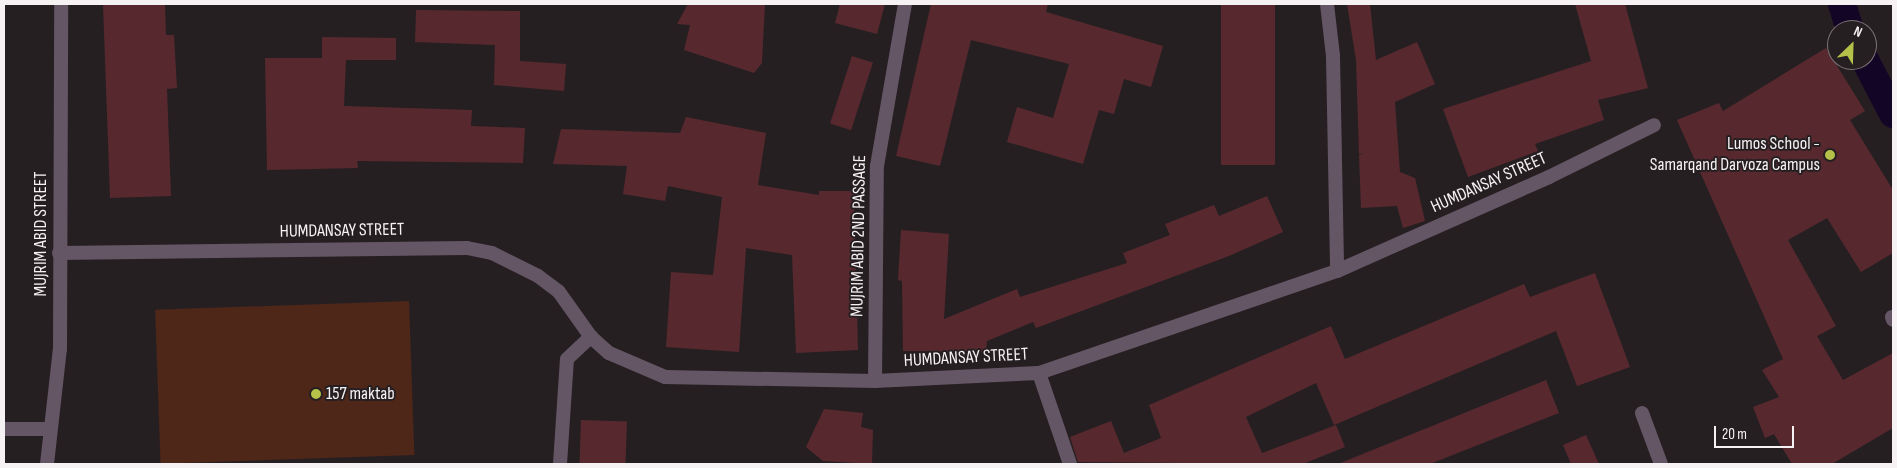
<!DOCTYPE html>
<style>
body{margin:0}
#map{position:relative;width:1897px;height:468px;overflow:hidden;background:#261f22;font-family:"Sofia Sans Condensed",sans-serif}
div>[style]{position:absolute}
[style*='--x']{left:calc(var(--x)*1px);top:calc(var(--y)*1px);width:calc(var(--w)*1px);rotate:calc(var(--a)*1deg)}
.green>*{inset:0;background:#4e2719;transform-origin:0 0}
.canal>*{height:28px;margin:-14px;padding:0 14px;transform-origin:14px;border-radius:14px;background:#130526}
.building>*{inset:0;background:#57292e;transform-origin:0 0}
.minor>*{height:14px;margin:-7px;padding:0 7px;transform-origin:7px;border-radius:7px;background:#655665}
.dots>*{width:14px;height:14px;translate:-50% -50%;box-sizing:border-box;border:2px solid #261f22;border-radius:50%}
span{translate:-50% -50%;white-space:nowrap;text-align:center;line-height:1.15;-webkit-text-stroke:4px #261f22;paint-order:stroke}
.poi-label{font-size:18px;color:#f6f1f3}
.right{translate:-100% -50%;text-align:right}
.left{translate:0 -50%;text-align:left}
.street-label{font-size:18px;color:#f6f1f3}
.frame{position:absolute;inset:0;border:5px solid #f6f1f3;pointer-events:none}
.north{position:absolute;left:1827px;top:20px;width:50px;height:50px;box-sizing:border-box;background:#261f22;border:1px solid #797376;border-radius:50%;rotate:24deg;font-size:14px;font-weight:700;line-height:20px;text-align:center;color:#f6f1f3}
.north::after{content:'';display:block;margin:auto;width:18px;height:22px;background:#b5c249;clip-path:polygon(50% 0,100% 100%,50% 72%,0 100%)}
.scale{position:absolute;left:1714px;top:426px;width:80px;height:22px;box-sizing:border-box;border:2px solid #f6f1f3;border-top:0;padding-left:6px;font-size:15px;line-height:18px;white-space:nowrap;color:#f6f1f3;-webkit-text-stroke:4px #261f22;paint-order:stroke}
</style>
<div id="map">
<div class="green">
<i style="left:409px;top:301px;width:154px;height:254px;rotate:88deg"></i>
</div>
<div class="canal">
<i style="--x:1842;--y:4;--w:27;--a:73"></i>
<i style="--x:1865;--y:60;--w:61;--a:62.6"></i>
</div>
<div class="building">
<i style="clip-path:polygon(103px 4px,165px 4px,166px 35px,174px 35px,177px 88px,167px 89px,171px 196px,110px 198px)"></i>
<i style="clip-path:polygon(688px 4px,765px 4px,762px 63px,754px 73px,684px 50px,690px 25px,677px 24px)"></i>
<i style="clip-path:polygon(840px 4px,885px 4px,877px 34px,835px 23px)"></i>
<i style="clip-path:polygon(931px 4px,1048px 4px,1046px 12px,1163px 46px,1151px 87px,1124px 79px,1114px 114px,1099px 110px,1083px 164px,1007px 142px,1017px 107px,1053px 118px,1069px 64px,971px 40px,940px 166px,896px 156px)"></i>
<i style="left:1221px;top:4px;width:54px;height:161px"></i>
<i style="clip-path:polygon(1347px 4px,1370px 4px,1376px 60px,1417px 42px,1435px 84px,1395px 102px,1400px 172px,1415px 178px,1425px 221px,1403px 228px,1397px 206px,1361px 208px,1359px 155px,1364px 153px,1359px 154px,1356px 60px)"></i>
<i style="clip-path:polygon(1575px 4px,1625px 4px,1648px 88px,1598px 100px,1604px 120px,1535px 144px,1538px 151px,1468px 177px,1443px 109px,1591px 61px)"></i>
<i style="clip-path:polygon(416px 10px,520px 11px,520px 61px,566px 64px,564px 91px,494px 85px,495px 45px,415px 42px)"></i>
<i style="clip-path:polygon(322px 37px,396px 38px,396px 60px,346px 60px,344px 106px,472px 110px,471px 126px,525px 128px,523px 163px,357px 161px,358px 168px,267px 170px,265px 58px,322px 58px)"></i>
<i style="clip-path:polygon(1826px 48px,1865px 111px,1850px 120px,1893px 190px,1893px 253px,1861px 272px,1827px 218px,1788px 240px,1836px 326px,1817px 336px,1843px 380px,1893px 353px,1893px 428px,1832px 464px,1792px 464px,1774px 434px,1765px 438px,1753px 407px,1779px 397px,1762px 370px,1783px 359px,1677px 120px,1719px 103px,1723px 111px)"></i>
<i style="left:852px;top:56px;width:22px;height:71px;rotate:18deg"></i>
<i style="clip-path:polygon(686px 117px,766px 133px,758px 185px,819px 195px,819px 191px,854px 191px,858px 350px,796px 353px,792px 255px,746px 248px,739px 352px,666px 347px,671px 272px,713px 275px,722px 197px,668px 186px,665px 201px,623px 194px,627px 166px,553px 164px,561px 129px,680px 133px)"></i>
<i style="clip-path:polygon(1267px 196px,1283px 232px,1229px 256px,1036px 328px,1033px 322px,987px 341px,986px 352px,903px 351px,902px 281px,898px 280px,901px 230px,949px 234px,944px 319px,1017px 289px,1020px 297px,1127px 263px,1123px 253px,1170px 235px,1165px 224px,1214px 205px,1219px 216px)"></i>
<i style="clip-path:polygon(1595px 273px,1630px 367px,1577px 386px,1556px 331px,1334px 425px,1316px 383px,1246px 417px,1262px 453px,1336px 425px,1345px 447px,1303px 464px,1078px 462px,1070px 437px,1111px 421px,1124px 453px,1161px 438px,1149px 405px,1331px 326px,1345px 359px,1524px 284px,1530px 297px)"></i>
<i style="clip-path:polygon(1546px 380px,1559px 413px,1430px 464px,1338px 464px)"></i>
<i style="clip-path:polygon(824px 409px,863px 413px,861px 427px,873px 430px,872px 464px,823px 461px,806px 447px)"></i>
<i style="left:581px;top:420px;width:46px;height:44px;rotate:2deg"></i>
<i style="clip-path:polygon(1586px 435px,1599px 464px,1571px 464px,1563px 445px)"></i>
</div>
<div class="minor">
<i style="--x:1327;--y:4;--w:52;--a:83.4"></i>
<i style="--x:1333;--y:56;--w:215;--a:88.9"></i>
<i style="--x:59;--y:253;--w:408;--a:-0.7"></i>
<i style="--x:467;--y:248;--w:25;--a:11"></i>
<i style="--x:492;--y:253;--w:51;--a:26.6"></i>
<i style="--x:538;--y:276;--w:26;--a:37"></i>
<i style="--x:559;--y:292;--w:55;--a:54.6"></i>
<i style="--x:591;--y:337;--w:24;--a:42"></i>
<i style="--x:609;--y:353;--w:61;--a:23.2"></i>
<i style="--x:665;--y:377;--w:210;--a:1.1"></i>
<i style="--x:875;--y:381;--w:164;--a:-2.8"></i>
<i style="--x:1039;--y:373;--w:315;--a:-18.9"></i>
<i style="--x:1337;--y:271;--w:232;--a:-23.9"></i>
<i style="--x:1549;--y:177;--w:117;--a:-26.3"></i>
<i style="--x:1892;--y:317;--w:3;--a:72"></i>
<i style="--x:1039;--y:373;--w:96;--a:71.2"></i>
<i style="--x:875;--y:381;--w:215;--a:-89.5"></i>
<i style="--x:877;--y:166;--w:164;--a:-80.2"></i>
<i style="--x:1642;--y:413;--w:54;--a:69.6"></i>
<i style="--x:4;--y:429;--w:46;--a:0"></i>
<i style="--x:47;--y:464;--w:116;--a:-83.6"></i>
<i style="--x:60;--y:349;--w:345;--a:-89.8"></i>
<i style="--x:560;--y:464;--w:105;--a:-86.2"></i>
<i style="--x:567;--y:359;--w:33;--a:-43"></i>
</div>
<div class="dots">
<i style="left:1830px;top:155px;background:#b5c249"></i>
<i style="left:316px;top:394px;background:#b5c249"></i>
</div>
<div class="poi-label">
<span class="right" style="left:1820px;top:155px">Lumos School -<br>Samarqand Darvoza Campus</span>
<span class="left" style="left:326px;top:394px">157 maktab</span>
</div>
<div class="street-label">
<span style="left:1489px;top:183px;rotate:-24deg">HUMDANSAY STREET</span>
<span style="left:342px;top:231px;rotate:-1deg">HUMDANSAY STREET</span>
<span style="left:41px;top:234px;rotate:-90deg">MUJRIM ABID STREET</span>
<span style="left:859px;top:236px;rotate:-89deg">MUJRIM ABID 2ND PASSAGE</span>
<span style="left:966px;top:358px;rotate:-3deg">HUMDANSAY STREET</span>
</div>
<div class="frame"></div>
<div class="north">N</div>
<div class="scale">20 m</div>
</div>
